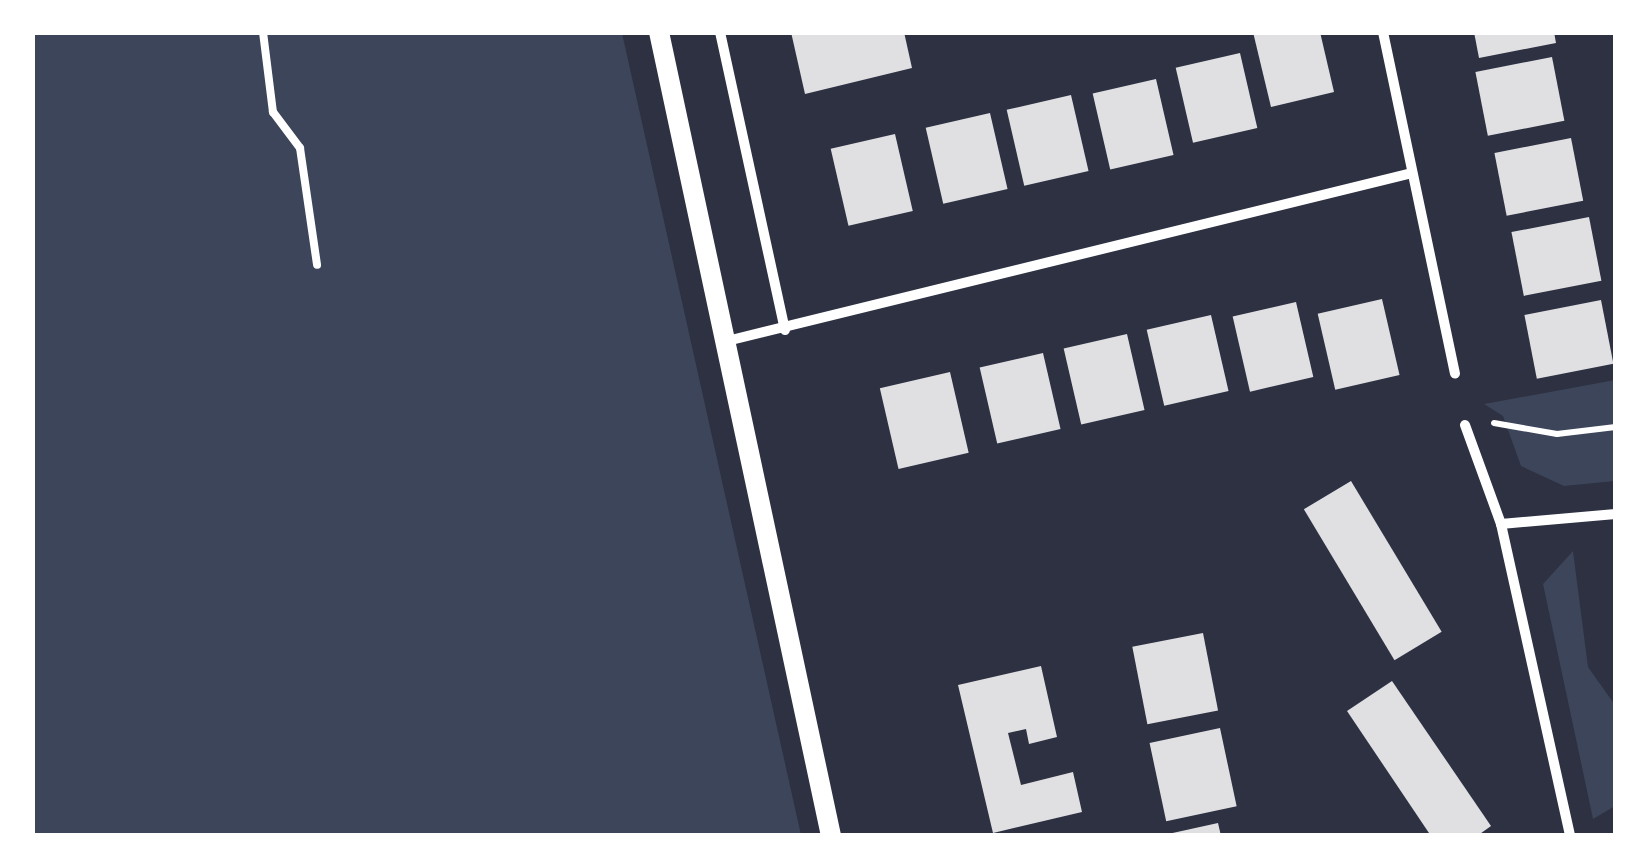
<!DOCTYPE html>
<style>
body{margin:0}
#map{position:relative;width:1648px;height:868px;overflow:hidden;background:#2d3142;font-family:Lato,sans-serif}
div>[style]{position:absolute}
[style*='--x']{left:calc(var(--x)*1px);top:calc(var(--y)*1px);width:calc(var(--w)*1px);rotate:calc(var(--a)*1deg)}
.green>*{inset:0;background:#3c4559}
.building>*{inset:0;background:#e0e0e3;transform-origin:0 0}
.path>*{height:6px;margin:-3px;padding:0 3px;transform-origin:3px;border-radius:3px;background:#fff}
.service>*{height:8px;margin:-4px;padding:0 4px;transform-origin:4px;border-radius:4px;background:#fff}
.minor>*{height:10px;margin:-5px;padding:0 5px;transform-origin:5px;border-radius:5px;background:#fff}
.secondary>*{height:20px;margin:-10px;padding:0 10px;transform-origin:10px;border-radius:10px;background:#fff}
span{translate:-50% -50%;white-space:nowrap;text-align:center;line-height:1.15;-webkit-text-stroke:10px #fff;paint-order:stroke}
.frame{position:absolute;inset:0;border:35px solid #fff;pointer-events:none}
</style>
<div id="map">
<div class="green">
<i style="clip-path:polygon(32px 33px,622px 33px,801px 835px,33px 835px)"></i>
<i style="clip-path:polygon(1615px 380px,1615px 481px,1564px 486px,1521px 466px,1503px 416px,1484px 404px)"></i>
<i style="clip-path:polygon(1573px 551px,1588px 667px,1615px 705px,1615px 806px,1593px 819px,1543px 584px)"></i>
</div>
<div class="building">
<i style="clip-path:polygon(791px 32px,904px 32px,912px 68px,805px 94px)"></i>
<i style="clip-path:polygon(1253px 32px,1320px 32px,1334px 92px,1271px 107px)"></i>
<i style="clip-path:polygon(1474px 32px,1554px 32px,1556px 43px,1479px 58px)"></i>
<i style="left:1240px;top:53px;width:77px;height:66px;rotate:77deg"></i>
<i style="left:1552px;top:57px;width:65px;height:78px;rotate:79deg"></i>
<i style="left:1156px;top:79px;width:78px;height:65px;rotate:77deg"></i>
<i style="left:1071px;top:95px;width:78px;height:66px;rotate:77deg"></i>
<i style="left:990px;top:113px;width:78px;height:66px;rotate:77deg"></i>
<i style="left:895px;top:134px;width:79px;height:66px;rotate:77deg"></i>
<i style="left:1571px;top:138px;width:64px;height:78px;rotate:79deg"></i>
<i style="left:1589px;top:217px;width:65px;height:79px;rotate:79deg"></i>
<i style="left:1382px;top:299px;width:78px;height:66px;rotate:77deg"></i>
<i style="left:1601px;top:300px;width:65px;height:78px;rotate:79deg"></i>
<i style="left:1296px;top:302px;width:77px;height:65px;rotate:77deg"></i>
<i style="left:1211px;top:315px;width:78px;height:66px;rotate:77deg"></i>
<i style="left:1127px;top:334px;width:78px;height:65px;rotate:77deg"></i>
<i style="left:1043px;top:353px;width:78px;height:65px;rotate:77deg"></i>
<i style="left:950px;top:372px;width:83px;height:72px;rotate:77deg"></i>
<i style="left:1351px;top:481px;width:176px;height:55px;rotate:59deg"></i>
<i style="left:1203px;top:633px;width:79px;height:72px;rotate:79deg"></i>
<i style="clip-path:polygon(1041px 666px,1057px 737px,1029px 744px,1026px 729px,1008px 733px,1021px 785px,1073px 772px,1082px 812px,993px 833px,958px 685px)"></i>
<i style="clip-path:polygon(1392px 681px,1491px 826px,1477px 836px,1431px 836px,1347px 711px)"></i>
<i style="left:1220px;top:728px;width:80px;height:72px;rotate:78deg"></i>
<i style="clip-path:polygon(1218px 823px,1221px 836px,1168px 836px,1168px 834px)"></i>
</div>
<div class="path">
<i style="--x:1494;--y:423;--w:64;--a:9.9"></i>
<i style="--x:1557;--y:434;--w:59;--a:-6.8"></i>
</div>
<div class="service">
<i style="--x:263;--y:32;--w:81;--a:82.9"></i>
<i style="--x:273;--y:112;--w:45;--a:53.1"></i>
<i style="--x:300;--y:148;--w:118;--a:81.7"></i>
</div>
<div class="minor">
<i style="--x:720;--y:32;--w:305;--a:77.7"></i>
<i style="--x:1383;--y:32;--w:349;--a:78.1"></i>
<i style="--x:723;--y:342;--w:709;--a:-13.78"></i>
<i style="--x:1465;--y:425;--w:105;--a:70"></i>
<i style="--x:1501;--y:524;--w:320;--a:77.5"></i>
<i style="--x:1501;--y:524;--w:115;--a:-5"></i>
</div>
<div class="secondary">
<i style="--x:659;--y:32;--w:822;--a:77.92"></i>
</div>
<div class="frame"></div>
</div>
